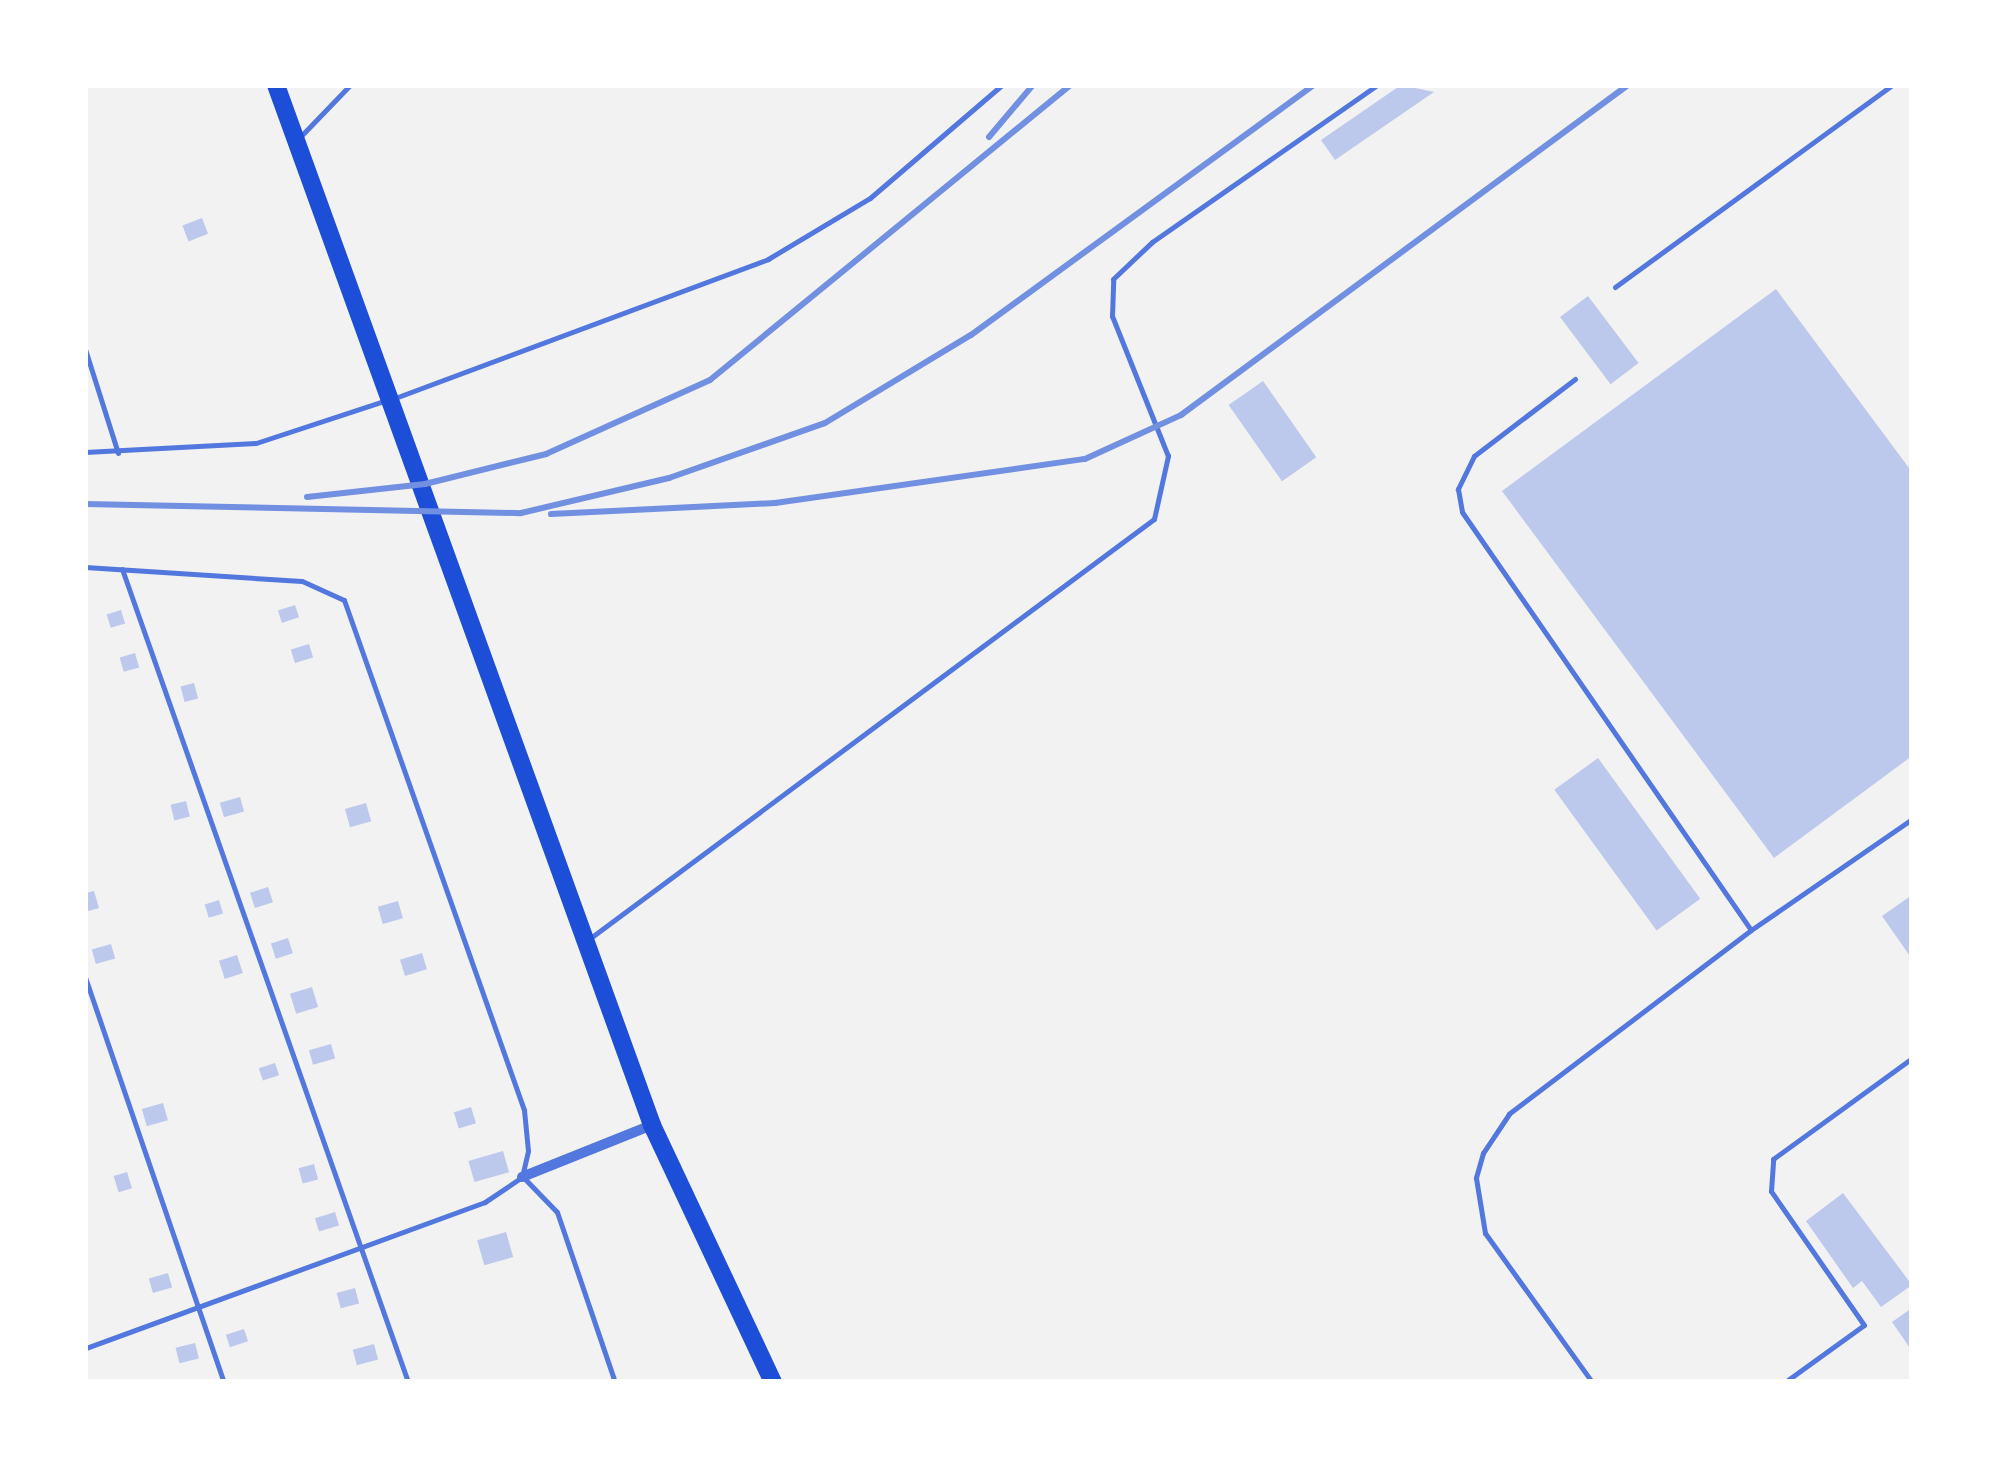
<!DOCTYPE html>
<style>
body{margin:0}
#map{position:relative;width:1997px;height:1467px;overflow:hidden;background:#f2f2f2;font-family:"Work Sans",sans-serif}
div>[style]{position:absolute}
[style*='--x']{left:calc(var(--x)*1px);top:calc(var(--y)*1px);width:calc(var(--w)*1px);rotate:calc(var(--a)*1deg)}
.building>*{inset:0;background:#bdc9ec;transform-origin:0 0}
.service>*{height:5px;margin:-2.5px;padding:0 2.5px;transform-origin:2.5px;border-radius:2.5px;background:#5277de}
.minor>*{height:10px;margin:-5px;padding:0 5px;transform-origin:5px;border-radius:5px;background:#5277de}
.primary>*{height:18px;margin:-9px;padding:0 9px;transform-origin:9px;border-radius:9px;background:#1d4ed8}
.rail>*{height:6px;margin:-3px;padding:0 3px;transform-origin:3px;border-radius:3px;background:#7290e2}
span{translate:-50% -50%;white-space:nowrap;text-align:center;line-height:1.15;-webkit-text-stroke:10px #fff;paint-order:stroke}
.frame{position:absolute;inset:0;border:88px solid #fff;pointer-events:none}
</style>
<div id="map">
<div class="building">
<i style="clip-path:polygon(1401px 85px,1434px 92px,1335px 160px,1321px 140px)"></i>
<i style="left:202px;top:218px;width:17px;height:21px;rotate:69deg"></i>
<i style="clip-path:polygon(1776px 289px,1912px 472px,1912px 756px,1774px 858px,1502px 491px)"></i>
<i style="left:1588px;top:296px;width:84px;height:35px;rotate:53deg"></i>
<i style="left:1263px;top:381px;width:93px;height:42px;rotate:55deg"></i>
<i style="left:295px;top:605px;width:13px;height:18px;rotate:72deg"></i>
<i style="left:121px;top:610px;width:14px;height:15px;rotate:73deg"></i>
<i style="left:309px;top:644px;width:14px;height:19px;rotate:73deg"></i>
<i style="left:135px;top:653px;width:15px;height:16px;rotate:74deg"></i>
<i style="left:194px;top:683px;width:16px;height:14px;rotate:75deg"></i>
<i style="left:1598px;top:758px;width:174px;height:54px;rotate:54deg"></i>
<i style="left:240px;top:797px;width:15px;height:21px;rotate:74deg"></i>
<i style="left:186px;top:801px;width:16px;height:16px;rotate:76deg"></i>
<i style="left:366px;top:803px;width:19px;height:22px;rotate:74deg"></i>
<i style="left:268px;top:887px;width:16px;height:19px;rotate:72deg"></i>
<i style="clip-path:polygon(94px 891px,99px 908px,85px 912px,85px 893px)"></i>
<i style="clip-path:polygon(1912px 895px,1912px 959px,1882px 916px)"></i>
<i style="left:219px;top:900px;width:14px;height:15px;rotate:73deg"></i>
<i style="left:398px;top:901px;width:18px;height:21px;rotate:74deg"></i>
<i style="left:288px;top:938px;width:16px;height:18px;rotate:72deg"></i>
<i style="left:111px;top:944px;width:15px;height:20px;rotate:74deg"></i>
<i style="left:422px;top:953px;width:17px;height:23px;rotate:73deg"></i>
<i style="left:237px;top:955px;width:19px;height:19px;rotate:72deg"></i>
<i style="left:312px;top:987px;width:21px;height:23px;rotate:73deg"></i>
<i style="left:331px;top:1044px;width:15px;height:23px;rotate:74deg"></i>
<i style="left:275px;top:1063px;width:13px;height:17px;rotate:72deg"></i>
<i style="left:163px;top:1103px;width:18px;height:22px;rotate:74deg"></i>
<i style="left:471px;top:1107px;width:17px;height:18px;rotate:73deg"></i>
<i style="left:503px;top:1151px;width:22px;height:36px;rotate:74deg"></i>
<i style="left:314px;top:1164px;width:16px;height:16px;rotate:75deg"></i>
<i style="left:127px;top:1172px;width:17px;height:14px;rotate:73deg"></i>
<i style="clip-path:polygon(1843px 1193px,1912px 1285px,1881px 1307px,1862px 1281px,1853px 1288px,1806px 1221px)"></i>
<i style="left:335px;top:1212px;width:14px;height:21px;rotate:73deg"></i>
<i style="left:506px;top:1232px;width:26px;height:30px;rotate:74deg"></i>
<i style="left:168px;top:1273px;width:15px;height:20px;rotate:74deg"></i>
<i style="left:355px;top:1288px;width:16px;height:19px;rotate:75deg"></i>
<i style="clip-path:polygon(1912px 1308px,1912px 1351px,1892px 1322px)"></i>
<i style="left:244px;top:1329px;width:13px;height:19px;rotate:72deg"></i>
<i style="left:195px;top:1343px;width:16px;height:20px;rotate:76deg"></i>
<i style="left:374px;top:1344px;width:16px;height:22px;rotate:75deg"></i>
</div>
<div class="service">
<i style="--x:299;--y:138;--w:74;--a:-46.1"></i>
<i style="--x:1615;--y:287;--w:343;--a:-36.1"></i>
<i style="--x:85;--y:349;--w:109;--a:72.4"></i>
<i style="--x:1575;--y:379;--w:127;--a:142.7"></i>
<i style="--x:1474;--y:456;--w:37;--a:116"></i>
<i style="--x:1458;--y:489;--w:23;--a:80"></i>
<i style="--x:1462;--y:512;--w:508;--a:55.34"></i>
<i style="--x:1751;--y:930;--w:304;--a:142.8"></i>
<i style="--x:1509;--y:1114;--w:47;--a:123.7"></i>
<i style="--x:1483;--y:1153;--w:26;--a:106"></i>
<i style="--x:1476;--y:1178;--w:56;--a:80.7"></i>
<i style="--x:1485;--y:1233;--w:183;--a:54.3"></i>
<i style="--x:395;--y:398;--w:398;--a:-20.4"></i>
<i style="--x:768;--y:259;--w:119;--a:-30.9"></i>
<i style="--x:870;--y:198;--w:174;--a:-40.6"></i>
<i style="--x:85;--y:452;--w:171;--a:-3"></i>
<i style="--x:256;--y:443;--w:135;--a:-18.2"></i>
<i style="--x:85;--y:567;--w:217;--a:3.7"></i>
<i style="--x:302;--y:581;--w:46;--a:24.3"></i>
<i style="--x:344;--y:600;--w:541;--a:70.56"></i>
<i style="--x:524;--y:1110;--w:41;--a:84.4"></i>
<i style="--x:528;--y:1151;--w:27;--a:103"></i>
<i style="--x:522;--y:1177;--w:45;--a:146"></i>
<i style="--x:485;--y:1202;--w:426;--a:159.9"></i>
<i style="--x:122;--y:569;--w:862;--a:70.62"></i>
<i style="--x:1751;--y:930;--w:196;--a:-34.6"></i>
<i style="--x:589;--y:939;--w:704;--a:-36.63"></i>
<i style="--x:1154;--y:519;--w:65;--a:-77.5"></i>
<i style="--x:1168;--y:456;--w:151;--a:-111.8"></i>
<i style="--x:1112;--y:316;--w:37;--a:-88"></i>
<i style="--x:1113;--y:279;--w:54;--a:-43.5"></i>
<i style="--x:1152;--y:242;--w:274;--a:-34.9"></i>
<i style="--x:85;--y:977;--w:428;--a:71.1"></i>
<i style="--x:524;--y:1178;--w:47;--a:45.9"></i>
<i style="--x:557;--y:1212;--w:180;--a:71.2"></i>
<i style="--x:1785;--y:1382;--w:97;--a:-35.8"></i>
<i style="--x:1864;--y:1325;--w:163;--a:-124.8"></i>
<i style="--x:1771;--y:1191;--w:32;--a:-86"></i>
<i style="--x:1773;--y:1159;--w:172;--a:-36"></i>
<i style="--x:1793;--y:1382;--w:50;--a:0"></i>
</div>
<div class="minor">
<i style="--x:522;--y:1177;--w:140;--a:-21.8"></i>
</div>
<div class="primary">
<i style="--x:276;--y:85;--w:1106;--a:70.12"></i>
<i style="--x:652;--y:1125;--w:284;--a:64.8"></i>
</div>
<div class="rail">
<i style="--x:989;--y:137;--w:68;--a:-49.8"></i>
<i style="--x:307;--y:497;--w:119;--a:-6.3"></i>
<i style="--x:425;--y:484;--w:125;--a:-13.9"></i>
<i style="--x:546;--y:454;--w:180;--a:-24.3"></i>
<i style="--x:710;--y:380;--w:466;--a:-39.3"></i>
<i style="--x:85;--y:504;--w:436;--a:1.2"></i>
<i style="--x:521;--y:513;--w:152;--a:-13.3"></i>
<i style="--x:669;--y:478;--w:165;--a:-19.4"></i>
<i style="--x:825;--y:423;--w:170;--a:-31.1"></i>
<i style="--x:971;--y:335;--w:424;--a:-36.1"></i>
<i style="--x:551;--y:514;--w:224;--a:-2.8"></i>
<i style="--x:775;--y:503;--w:313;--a:-8.1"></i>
<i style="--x:1085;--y:459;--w:106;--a:-24.6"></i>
<i style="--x:1181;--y:415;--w:556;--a:-36.44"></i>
</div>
<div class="frame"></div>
</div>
